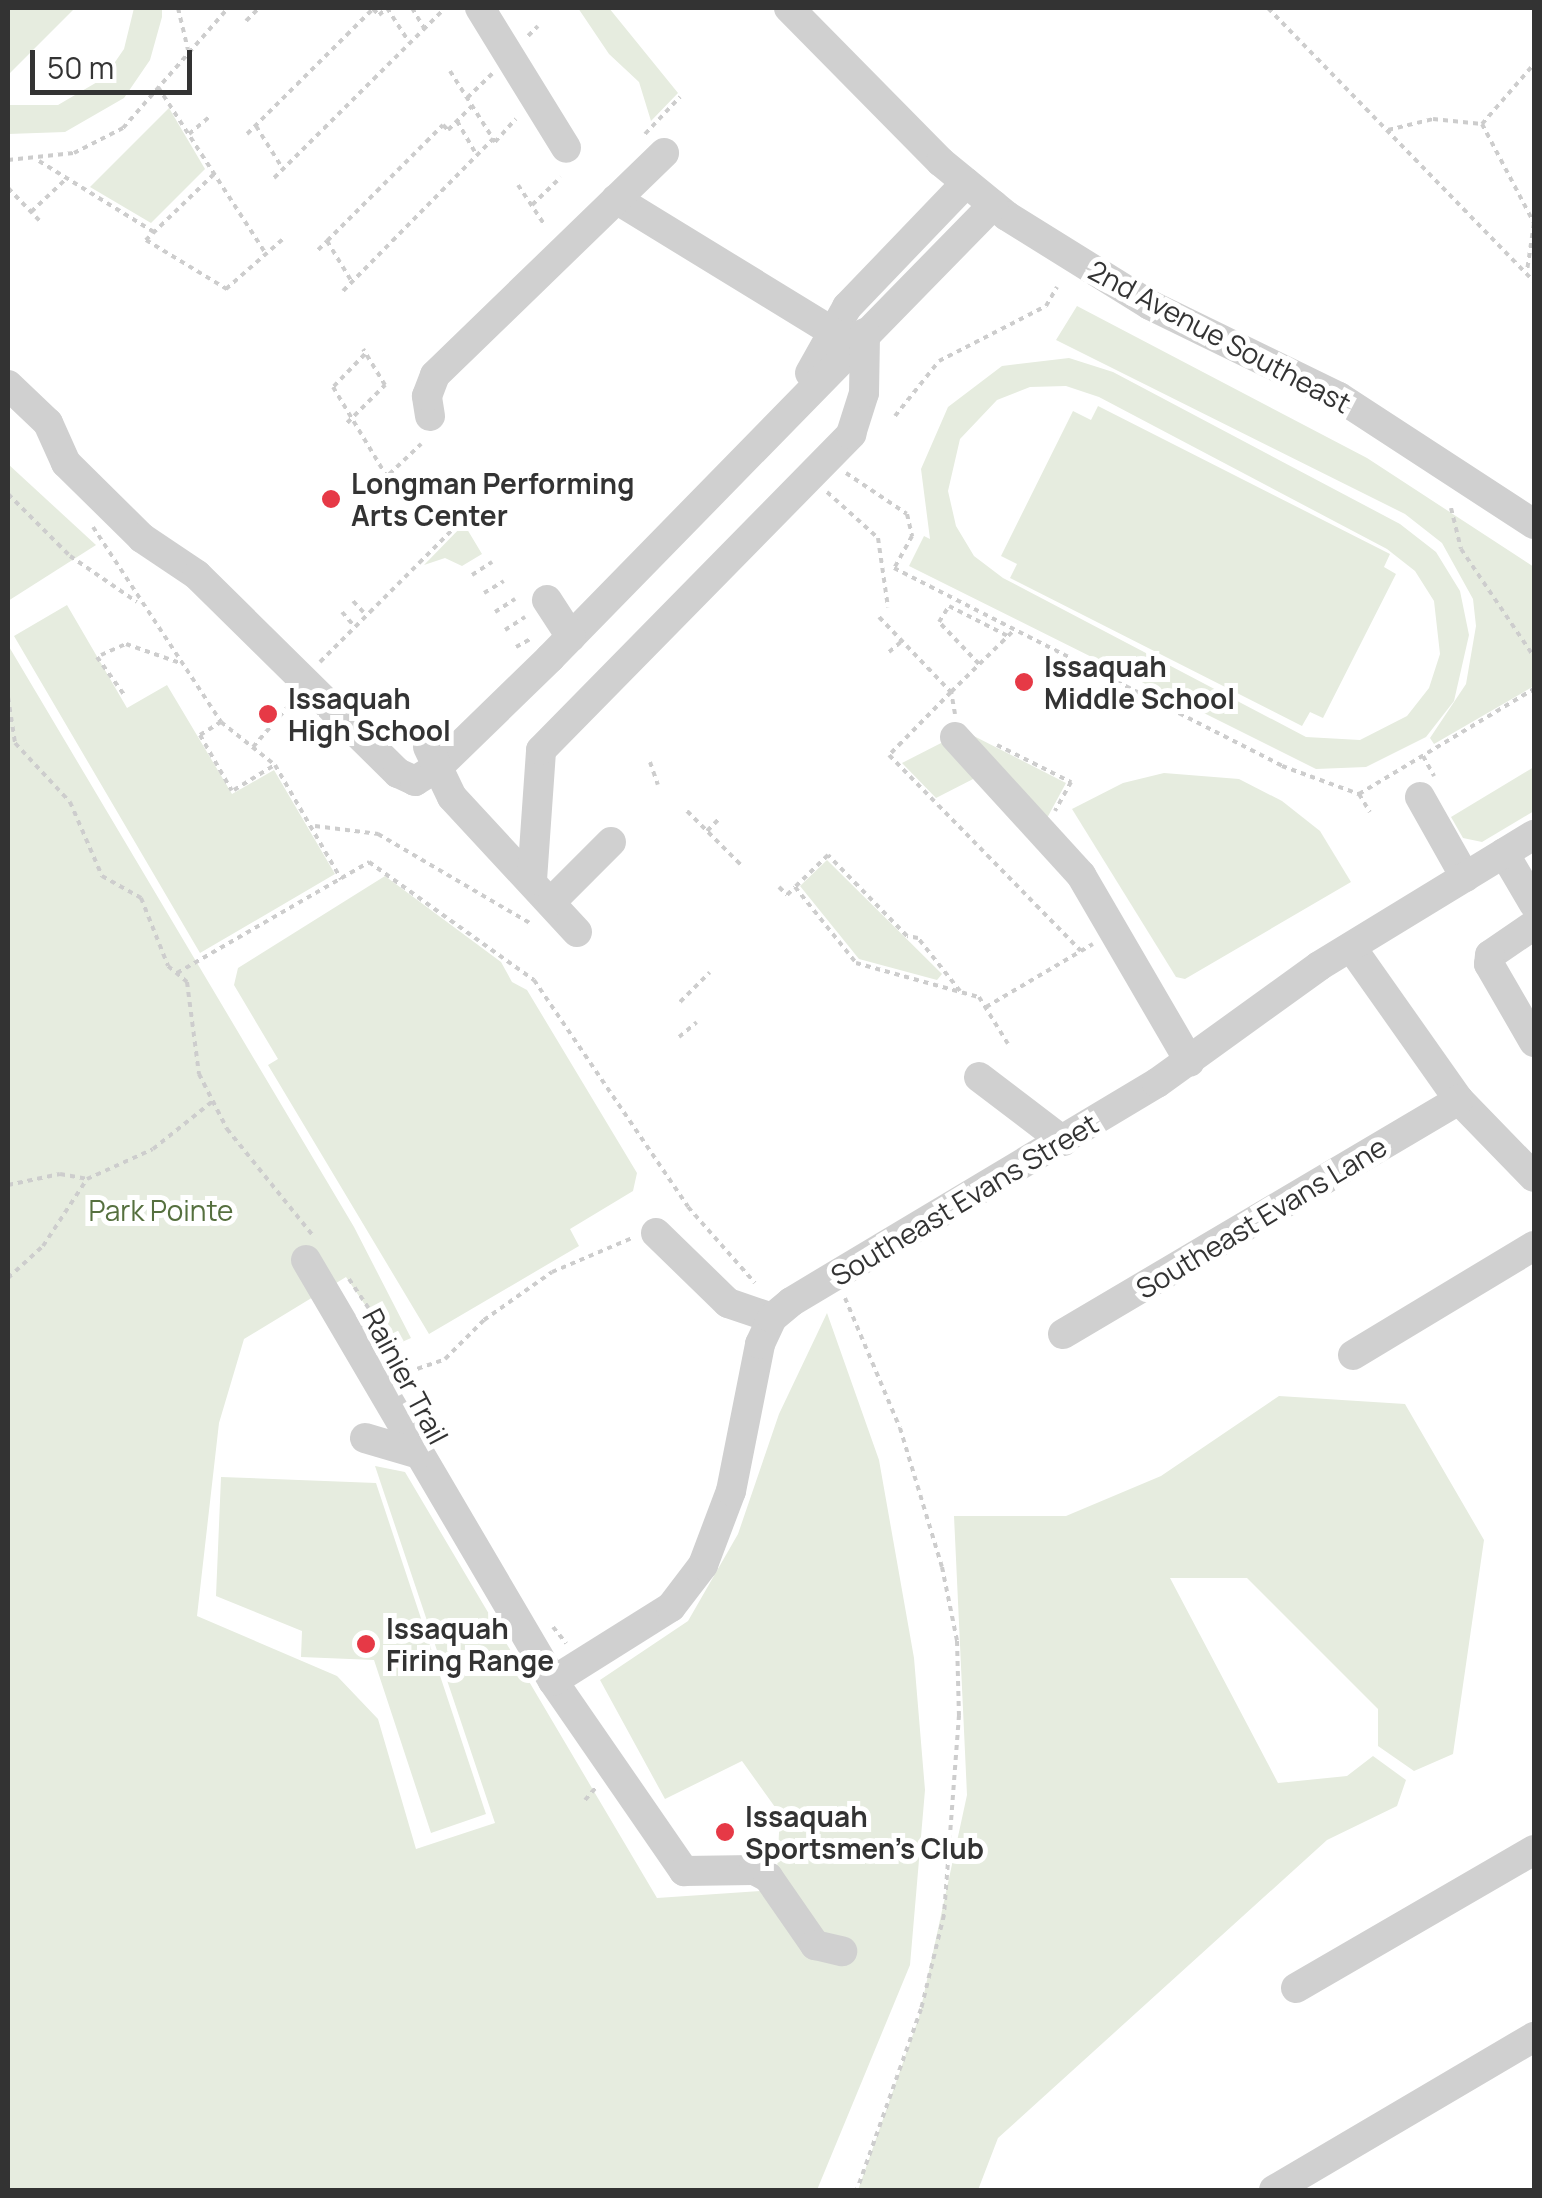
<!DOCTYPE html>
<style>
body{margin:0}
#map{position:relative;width:1542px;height:2198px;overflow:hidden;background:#fff;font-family:Manrope,sans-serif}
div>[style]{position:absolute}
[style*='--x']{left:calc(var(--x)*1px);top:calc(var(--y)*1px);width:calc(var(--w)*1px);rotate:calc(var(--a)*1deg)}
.green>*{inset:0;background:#e6ecdf}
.path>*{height:4px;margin-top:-2px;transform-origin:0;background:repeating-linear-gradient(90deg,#cdcdcd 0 5px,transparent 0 10px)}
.minor>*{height:30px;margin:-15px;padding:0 15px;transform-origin:15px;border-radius:15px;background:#d0d0d0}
.dots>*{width:28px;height:28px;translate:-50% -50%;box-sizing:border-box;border:5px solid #fff;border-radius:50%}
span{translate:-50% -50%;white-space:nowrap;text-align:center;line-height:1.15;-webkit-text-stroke:10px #fff;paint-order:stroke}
.street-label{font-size:28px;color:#333}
.poi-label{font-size:28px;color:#333;font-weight:700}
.left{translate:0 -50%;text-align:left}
.park-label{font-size:28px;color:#56703f}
.frame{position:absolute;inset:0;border:10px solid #333;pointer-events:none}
.scale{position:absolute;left:30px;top:50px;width:162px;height:45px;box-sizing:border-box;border:5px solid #333;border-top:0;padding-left:12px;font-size:30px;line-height:35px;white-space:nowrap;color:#333;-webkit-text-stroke:8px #fff;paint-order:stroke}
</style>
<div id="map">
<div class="green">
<i style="clip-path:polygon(8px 8px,75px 8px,8px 75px)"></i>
<i style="clip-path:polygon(134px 8px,162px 8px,162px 17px,150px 60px,124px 98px,65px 132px,8px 134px,8px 105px,58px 105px,104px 78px,124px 49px)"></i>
<i style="clip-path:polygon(578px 8px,609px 8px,678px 93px,651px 121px,639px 82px,609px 54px)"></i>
<i style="clip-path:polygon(169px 108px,205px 169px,151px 223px,90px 187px)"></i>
<i style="clip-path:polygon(1077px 306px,1367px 458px,1534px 567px,1534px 686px,1434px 744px,1430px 738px,1466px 684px,1476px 626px,1473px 599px,1442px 543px,1405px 514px,1056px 340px)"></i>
<i style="clip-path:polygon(evenodd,1069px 358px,1113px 372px,1400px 524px,1436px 552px,1460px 591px,1469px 635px,1454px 701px,1426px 737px,1366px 767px,1316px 769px,909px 566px,924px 536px,930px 539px,921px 469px,948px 407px,1002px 366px,1069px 358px,1066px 386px,1099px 397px,1387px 549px,1415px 571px,1434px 601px,1440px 654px,1429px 688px,1407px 716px,1360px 740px,1306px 737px,1003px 578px,974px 556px,956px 526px,948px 491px,960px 439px,997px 400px,1030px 387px,1066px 386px)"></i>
<i style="clip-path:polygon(1098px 406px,1390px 554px,1384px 567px,1396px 574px,1323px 718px,1310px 712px,1302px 726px,1010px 578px,1017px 564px,1001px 556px,1073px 411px,1091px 420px)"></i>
<i style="clip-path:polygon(8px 464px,96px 545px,8px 601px)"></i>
<i style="clip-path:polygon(464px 524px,482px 554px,462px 566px,445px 558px,424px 565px)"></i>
<i style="clip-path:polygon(67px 605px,127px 708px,167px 685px,232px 794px,274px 770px,335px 874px,200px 953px,14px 636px)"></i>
<i style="clip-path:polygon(8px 645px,354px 1227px,411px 1338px,393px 1346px,346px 1277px,244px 1339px,219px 1423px,197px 1616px,337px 1676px,378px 1719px,416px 1849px,495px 1823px,375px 1466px,405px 1472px,657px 1898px,776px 1890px,780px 1814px,742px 1761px,665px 1799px,600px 1680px,688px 1621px,738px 1534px,779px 1414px,827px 1313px,879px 1460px,914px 1658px,925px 1790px,910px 1965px,817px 2190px,8px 2190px)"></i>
<i style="clip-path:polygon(964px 731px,1066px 783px,1046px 820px)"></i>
<i style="clip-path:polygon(947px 740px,979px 776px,936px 798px,902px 763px)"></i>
<i style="clip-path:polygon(1534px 767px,1534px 811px,1482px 842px,1463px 838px,1451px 817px)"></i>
<i style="clip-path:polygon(1164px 773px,1239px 779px,1282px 801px,1320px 831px,1351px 882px,1185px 979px,1176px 977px,1072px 809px,1123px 783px)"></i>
<i style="clip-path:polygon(827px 860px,942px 974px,937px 980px,859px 959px,800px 886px)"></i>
<i style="clip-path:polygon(385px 876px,501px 962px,512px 982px,527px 990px,637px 1173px,633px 1191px,570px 1229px,579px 1246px,429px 1334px,268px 1065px,278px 1059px,234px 985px,238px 968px)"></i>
<i style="clip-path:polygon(1279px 1396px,1405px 1404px,1484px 1540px,1453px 1754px,1414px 1771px,1378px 1746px,1378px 1709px,1247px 1578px,1170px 1578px,1278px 1783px,1347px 1776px,1373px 1756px,1406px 1780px,1397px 1806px,1327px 1840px,998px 2138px,978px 2190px,858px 2190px,919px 2017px,967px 1795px,954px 1516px,1066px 1516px,1161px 1476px)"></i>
<i style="clip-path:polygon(221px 1477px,376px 1483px,486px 1814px,431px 1833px,374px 1660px,301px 1657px,302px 1631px,216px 1596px)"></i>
</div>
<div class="path">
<i style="--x:178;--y:8;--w:43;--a:76.6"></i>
<i style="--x:387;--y:8;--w:40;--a:57.1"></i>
<i style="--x:412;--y:8;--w:23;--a:59"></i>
<i style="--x:1268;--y:8;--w:382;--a:45.8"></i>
<i style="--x:246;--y:21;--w:18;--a:-45"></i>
<i style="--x:528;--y:36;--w:14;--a:-45"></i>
<i style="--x:450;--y:71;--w:84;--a:57.6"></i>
<i style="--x:495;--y:142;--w:31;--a:-48"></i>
<i style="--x:158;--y:87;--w:199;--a:57.1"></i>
<i style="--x:467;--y:98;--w:36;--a:-44"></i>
<i style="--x:457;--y:121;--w:39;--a:60"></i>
<i style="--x:1482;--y:124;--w:112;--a:62.3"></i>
<i style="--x:1534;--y:223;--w:49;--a:98.3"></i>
<i style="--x:1482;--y:124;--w:79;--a:-49.1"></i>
<i style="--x:256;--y:126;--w:51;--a:57.9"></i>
<i style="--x:1388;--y:130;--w:46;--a:-13.7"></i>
<i style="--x:1433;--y:119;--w:49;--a:5.8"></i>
<i style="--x:189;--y:134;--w:26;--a:-40"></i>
<i style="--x:247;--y:134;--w:177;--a:-44.8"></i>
<i style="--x:373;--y:9;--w:8;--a:45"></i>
<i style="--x:379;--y:15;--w:11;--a:-41"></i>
<i style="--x:645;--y:134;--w:51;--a:-46.6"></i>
<i style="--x:8;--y:160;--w:66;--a:-6.1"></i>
<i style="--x:74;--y:153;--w:55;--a:-27"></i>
<i style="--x:123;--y:128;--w:159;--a:-48.8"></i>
<i style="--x:39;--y:161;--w:135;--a:31.7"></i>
<i style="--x:214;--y:174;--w:95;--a:135.9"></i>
<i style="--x:146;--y:240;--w:98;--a:31.3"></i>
<i style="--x:274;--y:178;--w:241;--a:-44.8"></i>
<i style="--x:518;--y:185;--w:47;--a:56.3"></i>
<i style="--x:8;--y:188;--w:46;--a:45.9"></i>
<i style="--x:532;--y:205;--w:40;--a:-44"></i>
<i style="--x:31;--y:212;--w:50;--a:-43.4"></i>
<i style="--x:327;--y:241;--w:164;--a:-45"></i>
<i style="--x:443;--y:125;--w:7;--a:45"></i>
<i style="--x:448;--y:130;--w:34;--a:-45"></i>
<i style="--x:318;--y:250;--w:13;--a:-45"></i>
<i style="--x:327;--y:241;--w:48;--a:58.6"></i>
<i style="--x:226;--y:289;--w:77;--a:-41.3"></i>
<i style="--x:343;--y:291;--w:214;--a:-45.4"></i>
<i style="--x:365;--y:354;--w:46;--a:134.1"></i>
<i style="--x:333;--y:387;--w:105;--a:59"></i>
<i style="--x:895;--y:416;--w:70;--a:-51.3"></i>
<i style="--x:939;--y:361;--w:120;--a:-27.2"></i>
<i style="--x:1046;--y:306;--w:22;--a:-60"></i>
<i style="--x:347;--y:423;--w:54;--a:-45"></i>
<i style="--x:385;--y:385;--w:42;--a:-121.4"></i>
<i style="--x:846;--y:473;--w:73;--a:33.9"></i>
<i style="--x:907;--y:514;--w:23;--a:77"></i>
<i style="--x:912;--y:536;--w:37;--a:119"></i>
<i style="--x:894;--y:568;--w:436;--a:27"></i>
<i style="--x:1282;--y:766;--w:82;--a:20"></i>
<i style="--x:1359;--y:794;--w:21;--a:59"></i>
<i style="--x:382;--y:481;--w:54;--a:-43.5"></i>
<i style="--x:827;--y:492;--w:69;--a:42"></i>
<i style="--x:878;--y:538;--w:70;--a:81.8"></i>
<i style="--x:8;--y:494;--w:88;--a:45"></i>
<i style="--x:70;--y:556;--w:81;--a:34.5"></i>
<i style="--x:1451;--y:508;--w:42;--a:76.3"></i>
<i style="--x:1461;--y:549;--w:130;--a:55.9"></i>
<i style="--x:93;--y:527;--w:233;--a:56.7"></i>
<i style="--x:221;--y:722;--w:69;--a:38.5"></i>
<i style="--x:275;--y:765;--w:132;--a:59.9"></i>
<i style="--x:472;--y:575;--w:24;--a:-33"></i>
<i style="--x:484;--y:593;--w:23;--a:-31"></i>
<i style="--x:353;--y:601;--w:19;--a:47"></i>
<i style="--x:342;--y:612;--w:20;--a:49"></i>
<i style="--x:495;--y:612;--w:24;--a:-33"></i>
<i style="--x:879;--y:617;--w:104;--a:46.2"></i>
<i style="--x:951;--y:692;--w:88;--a:-44.5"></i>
<i style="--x:505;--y:630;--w:24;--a:-33"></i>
<i style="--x:516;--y:647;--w:18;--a:-29"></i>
<i style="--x:889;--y:652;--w:17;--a:-40"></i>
<i style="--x:101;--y:655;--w:27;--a:-24"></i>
<i style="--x:126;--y:644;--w:60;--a:19.3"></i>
<i style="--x:97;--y:657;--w:48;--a:54.3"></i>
<i style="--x:320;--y:662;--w:205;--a:-45"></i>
<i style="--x:979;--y:664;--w:58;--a:-133.6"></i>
<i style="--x:939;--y:622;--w:19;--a:-58"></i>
<i style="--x:949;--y:606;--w:66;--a:27"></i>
<i style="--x:8;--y:697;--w:47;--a:81.3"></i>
<i style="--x:15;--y:743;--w:81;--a:47"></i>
<i style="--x:70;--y:802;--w:81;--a:66.6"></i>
<i style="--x:102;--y:876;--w:45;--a:29.4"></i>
<i style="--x:141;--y:898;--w:73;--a:68.3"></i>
<i style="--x:168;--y:966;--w:25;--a:40"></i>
<i style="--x:187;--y:982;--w:93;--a:82.6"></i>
<i style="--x:199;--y:1074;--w:62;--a:63"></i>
<i style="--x:227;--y:1129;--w:139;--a:51.1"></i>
<i style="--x:955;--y:714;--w:22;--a:-100"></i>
<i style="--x:951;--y:692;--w:88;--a:134.5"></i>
<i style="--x:889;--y:755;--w:274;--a:45.6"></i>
<i style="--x:200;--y:735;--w:64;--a:60.3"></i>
<i style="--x:200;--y:735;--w:25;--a:-32"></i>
<i style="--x:997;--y:745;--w:83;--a:26.6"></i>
<i style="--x:1071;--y:782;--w:33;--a:119"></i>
<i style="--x:253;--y:747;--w:60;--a:-49.1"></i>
<i style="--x:1423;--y:756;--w:23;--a:61"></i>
<i style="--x:650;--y:762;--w:24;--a:71"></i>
<i style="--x:234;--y:790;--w:46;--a:-31.6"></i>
<i style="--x:1359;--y:794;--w:204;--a:-31"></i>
<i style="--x:687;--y:811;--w:78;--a:45"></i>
<i style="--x:315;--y:826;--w:64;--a:7.2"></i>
<i style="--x:378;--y:834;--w:176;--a:30.4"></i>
<i style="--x:707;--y:831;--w:18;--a:-45"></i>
<i style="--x:779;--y:887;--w:11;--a:45"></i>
<i style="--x:787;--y:895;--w:11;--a:-45"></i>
<i style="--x:177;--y:973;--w:222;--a:-30"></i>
<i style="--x:369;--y:862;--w:203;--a:35.6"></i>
<i style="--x:534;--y:980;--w:274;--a:55.8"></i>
<i style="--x:688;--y:1207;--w:101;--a:48.6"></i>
<i style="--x:960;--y:991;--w:68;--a:-128.4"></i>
<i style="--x:918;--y:938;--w:11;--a:-170"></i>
<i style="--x:907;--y:936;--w:113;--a:-134.3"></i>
<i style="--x:828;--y:855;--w:46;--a:135.9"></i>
<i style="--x:795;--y:887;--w:97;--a:51.2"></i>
<i style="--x:856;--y:963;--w:128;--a:15.5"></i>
<i style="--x:979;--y:997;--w:55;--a:58.3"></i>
<i style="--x:680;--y:1002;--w:42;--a:-45"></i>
<i style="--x:986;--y:1007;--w:124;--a:-30.5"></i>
<i style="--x:679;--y:1037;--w:23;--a:-40"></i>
<i style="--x:8;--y:1185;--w:53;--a:-11.9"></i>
<i style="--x:60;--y:1174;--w:27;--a:10"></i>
<i style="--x:8;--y:1278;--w:47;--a:-42.4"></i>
<i style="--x:43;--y:1246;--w:80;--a:-56.7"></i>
<i style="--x:87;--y:1179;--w:72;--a:-24.4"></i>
<i style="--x:153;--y:1149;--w:77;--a:-38.7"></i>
<i style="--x:349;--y:1279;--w:95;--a:56.1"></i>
<i style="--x:402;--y:1358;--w:35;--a:68"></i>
<i style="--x:845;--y:1298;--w:141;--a:67.1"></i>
<i style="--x:900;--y:1428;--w:145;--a:73.2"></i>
<i style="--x:942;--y:1567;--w:76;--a:78.5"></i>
<i style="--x:957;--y:1641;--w:74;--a:88.5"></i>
<i style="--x:959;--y:1715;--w:201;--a:94.3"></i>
<i style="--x:944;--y:1915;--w:97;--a:103.7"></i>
<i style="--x:921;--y:2009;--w:192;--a:109.5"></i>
<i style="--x:408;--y:1372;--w:39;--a:-19"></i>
<i style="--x:445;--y:1359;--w:55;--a:-45"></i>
<i style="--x:484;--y:1320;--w:83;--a:-35.2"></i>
<i style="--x:552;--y:1272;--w:87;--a:-23"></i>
<i style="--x:553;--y:1627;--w:21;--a:51"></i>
<i style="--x:585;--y:1800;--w:18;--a:-49"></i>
</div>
<div class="minor">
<i style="--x:480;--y:8;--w:164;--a:58.4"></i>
<i style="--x:789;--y:8;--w:216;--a:45.4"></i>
<i style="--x:941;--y:162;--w:85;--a:39.3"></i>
<i style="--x:1007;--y:216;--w:168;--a:31.9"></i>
<i style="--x:1150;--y:305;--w:210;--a:26"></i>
<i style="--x:1339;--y:397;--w:233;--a:33.1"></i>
<i style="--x:616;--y:199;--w:255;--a:31.5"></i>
<i style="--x:833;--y:332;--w:21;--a:47"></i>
<i style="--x:810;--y:373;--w:76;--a:-60.7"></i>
<i style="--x:847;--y:307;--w:172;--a:-46.2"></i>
<i style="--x:8;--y:385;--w:55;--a:43.5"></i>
<i style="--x:48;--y:423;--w:44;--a:65.8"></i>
<i style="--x:66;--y:463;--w:107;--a:44.6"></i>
<i style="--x:142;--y:538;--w:66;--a:33.9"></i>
<i style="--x:197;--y:575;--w:282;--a:44.6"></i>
<i style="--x:398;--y:773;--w:19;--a:25"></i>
<i style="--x:415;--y:781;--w:28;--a:-32"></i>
<i style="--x:439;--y:766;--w:155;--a:-44.2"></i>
<i style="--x:550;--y:658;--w:634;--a:-45.64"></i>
<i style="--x:430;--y:416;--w:20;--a:-99"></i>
<i style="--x:427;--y:396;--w:22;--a:-69"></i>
<i style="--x:435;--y:375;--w:319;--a:-44.1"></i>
<i style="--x:547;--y:600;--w:44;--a:57"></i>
<i style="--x:955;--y:737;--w:187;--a:47.6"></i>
<i style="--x:1081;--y:875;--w:216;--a:59.8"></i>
<i style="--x:428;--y:747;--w:55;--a:64.4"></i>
<i style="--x:452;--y:797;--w:184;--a:47.2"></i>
<i style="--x:1420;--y:797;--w:92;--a:60.6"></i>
<i style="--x:1504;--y:853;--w:59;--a:59.5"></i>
<i style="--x:532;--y:880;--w:130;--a:-86"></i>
<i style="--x:541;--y:750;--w:443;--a:-45.5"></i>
<i style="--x:851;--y:434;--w:43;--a:-72.4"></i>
<i style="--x:864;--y:393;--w:60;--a:-89"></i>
<i style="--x:553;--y:900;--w:82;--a:-45"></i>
<i style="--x:1534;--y:925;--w:53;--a:145.7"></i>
<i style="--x:1490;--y:955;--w:9;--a:96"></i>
<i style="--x:1489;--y:964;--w:90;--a:60"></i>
<i style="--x:1351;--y:947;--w:187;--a:54.8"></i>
<i style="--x:1459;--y:1100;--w:107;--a:45.8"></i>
<i style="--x:979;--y:1077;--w:106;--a:37.3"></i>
<i style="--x:656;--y:1233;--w:100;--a:44.2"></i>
<i style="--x:728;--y:1303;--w:46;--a:18.8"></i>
<i style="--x:306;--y:1260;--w:488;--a:59.6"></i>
<i style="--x:553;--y:1681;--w:231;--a:55.4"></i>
<i style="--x:684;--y:1871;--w:70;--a:-0.8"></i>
<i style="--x:754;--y:1870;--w:16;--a:27"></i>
<i style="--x:768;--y:1877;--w:83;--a:55.3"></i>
<i style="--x:815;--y:1945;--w:28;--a:13"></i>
<i style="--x:1063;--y:1334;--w:460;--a:-30.6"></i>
<i style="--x:1353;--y:1355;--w:211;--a:-31.1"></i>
<i style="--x:365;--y:1438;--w:56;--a:16.5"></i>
<i style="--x:553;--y:1681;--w:139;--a:-32.1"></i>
<i style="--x:671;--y:1607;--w:53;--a:-52.7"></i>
<i style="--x:703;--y:1565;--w:79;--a:-69.3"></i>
<i style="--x:731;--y:1491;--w:150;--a:-78.8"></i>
<i style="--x:760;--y:1344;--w:29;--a:-65"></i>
<i style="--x:772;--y:1318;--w:25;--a:-40"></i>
<i style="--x:791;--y:1302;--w:427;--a:-30.9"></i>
<i style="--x:1157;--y:1083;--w:200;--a:-35.8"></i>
<i style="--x:1319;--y:966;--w:252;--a:-31.4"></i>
<i style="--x:1296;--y:1988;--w:275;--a:-30.1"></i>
<i style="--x:1274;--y:2190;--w:302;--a:-30.5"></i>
</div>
<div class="dots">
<i style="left:331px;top:499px;background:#e63946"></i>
<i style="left:1024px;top:682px;background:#e63946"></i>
<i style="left:268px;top:714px;background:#e63946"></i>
<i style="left:366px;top:1644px;background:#e63946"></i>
<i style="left:725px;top:1832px;background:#e63946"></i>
</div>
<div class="street-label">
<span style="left:1220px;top:336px;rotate:28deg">2nd Avenue Southeast</span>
<span style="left:964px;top:1199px;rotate:-31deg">Southeast Evans Street</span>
<span style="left:1261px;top:1217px;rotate:-31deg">Southeast Evans Lane</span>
<span style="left:406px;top:1376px;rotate:62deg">Rainier Trail</span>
</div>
<div class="poi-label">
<span class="left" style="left:351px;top:499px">Longman Performing<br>Arts Center</span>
<span class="left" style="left:1044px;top:682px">Issaquah<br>Middle School</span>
<span class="left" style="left:288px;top:714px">Issaquah<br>High School</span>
<span class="left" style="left:386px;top:1644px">Issaquah<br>Firing Range</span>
<span class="left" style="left:745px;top:1832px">Issaquah<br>Sportsmen's Club</span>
</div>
<div class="park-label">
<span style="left:161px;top:1210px">Park Pointe</span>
</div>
<div class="frame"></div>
<div class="scale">50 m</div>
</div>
